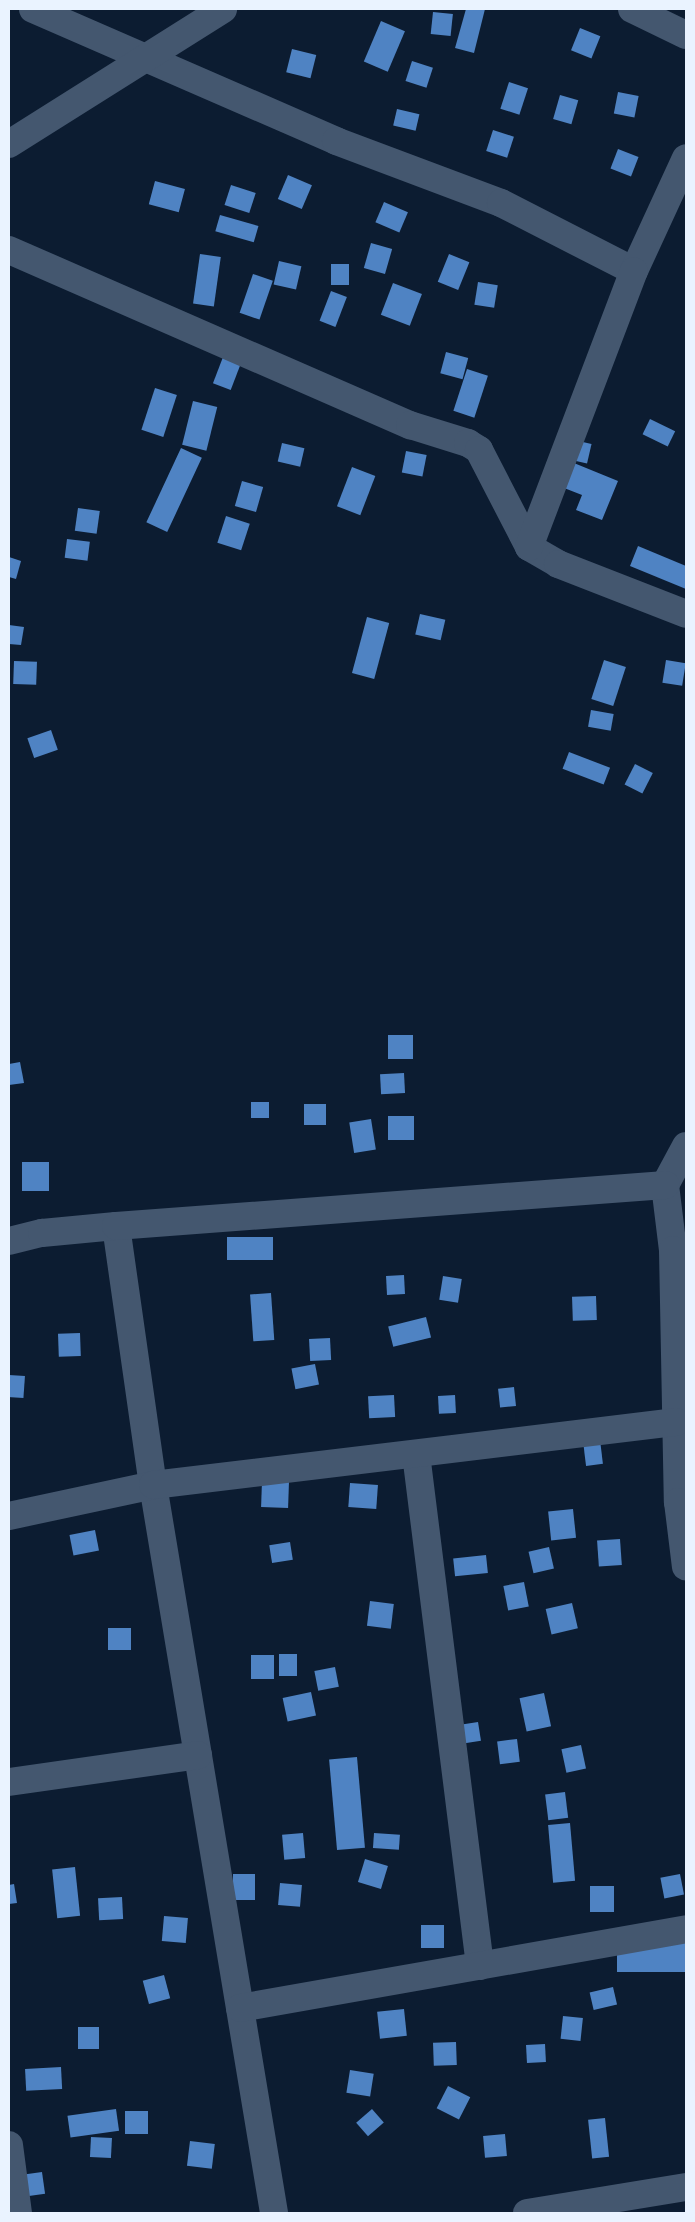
<!DOCTYPE html>
<style>
body{margin:0}
#map{position:relative;width:695px;height:2222px;overflow:hidden;background:#0c1c31;font-family:Mulish,sans-serif}
div>[style]{position:absolute}
[style*='--x']{left:calc(var(--x)*1px);top:calc(var(--y)*1px);width:calc(var(--w)*1px);rotate:calc(var(--a)*1deg)}
.building>*{inset:0;background:#4f83c3;transform-origin:0 0}
.minor>*{height:28px;margin:-14px;padding:0 14px;transform-origin:14px;border-radius:14px;background:#44576f}
span{translate:-50% -50%;white-space:nowrap;text-align:center;line-height:1.15;-webkit-text-stroke:5px #0c1c31;paint-order:stroke}
.frame{position:absolute;inset:0;border:10px solid #eaf3ff;pointer-events:none}
</style>
<div id="map">
<div class="building">
<i style="clip-path:polygon(466px 9px,485px 9px,474px 53px,455px 48px)"></i>
<i style="left:433px;top:12px;width:20px;height:22px;rotate:6deg"></i>
<i style="left:381px;top:21px;width:26px;height:44px;rotate:23deg"></i>
<i style="left:580px;top:28px;width:22px;height:24px;rotate:22deg"></i>
<i style="left:292px;top:49px;width:25px;height:24px;rotate:14deg"></i>
<i style="left:412px;top:61px;width:22px;height:21px;rotate:18deg"></i>
<i style="left:509px;top:82px;width:20px;height:28px;rotate:18deg"></i>
<i style="left:618px;top:92px;width:21px;height:22px;rotate:11deg"></i>
<i style="left:560px;top:95px;width:19px;height:25px;rotate:16deg"></i>
<i style="left:397px;top:109px;width:23px;height:17px;rotate:13deg"></i>
<i style="left:493px;top:130px;width:22px;height:22px;rotate:18deg"></i>
<i style="left:618px;top:149px;width:22px;height:21px;rotate:21deg"></i>
<i style="left:288px;top:175px;width:26px;height:26px;rotate:23deg"></i>
<i style="left:155px;top:181px;width:31px;height:24px;rotate:15deg"></i>
<i style="left:231px;top:185px;width:26px;height:21px;rotate:18deg"></i>
<i style="left:384px;top:202px;width:26px;height:22px;rotate:23deg"></i>
<i style="left:220px;top:215px;width:40px;height:17px;rotate:16deg"></i>
<i style="left:371px;top:243px;width:22px;height:26px;rotate:16deg"></i>
<i style="left:200px;top:254px;width:21px;height:50px;rotate:8deg"></i>
<i style="left:449px;top:254px;width:22px;height:30px;rotate:22deg"></i>
<i style="left:279px;top:261px;width:23px;height:24px;rotate:13deg"></i>
<i style="left:331px;top:264px;width:18px;height:21px"></i>
<i style="left:253px;top:274px;width:21px;height:41px;rotate:19deg"></i>
<i style="left:478px;top:282px;width:20px;height:23px;rotate:9deg"></i>
<i style="left:393px;top:283px;width:31px;height:34px;rotate:21deg"></i>
<i style="left:331px;top:291px;width:17px;height:32px;rotate:21deg"></i>
<i style="left:446px;top:352px;width:23px;height:22px;rotate:15deg"></i>
<i style="left:223px;top:357px;width:19px;height:28px;rotate:21deg"></i>
<i style="left:467px;top:369px;width:22px;height:44px;rotate:18deg"></i>
<i style="left:155px;top:388px;width:23px;height:44px;rotate:18deg"></i>
<i style="left:193px;top:401px;width:25px;height:45px;rotate:14deg"></i>
<i style="left:650px;top:419px;width:28px;height:17px;rotate:26deg"></i>
<i style="left:574px;top:440px;width:18px;height:20px;rotate:13deg"></i>
<i style="left:282px;top:443px;width:23px;height:19px;rotate:13deg"></i>
<i style="left:181px;top:448px;width:23px;height:82px;rotate:25deg"></i>
<i style="left:406px;top:451px;width:21px;height:22px;rotate:11deg"></i>
<i style="clip-path:polygon(569px 461px,618px 481px,602px 520px,576px 510px,582px 495px,559px 486px)"></i>
<i style="left:352px;top:467px;width:25px;height:42px;rotate:21deg"></i>
<i style="left:242px;top:481px;width:22px;height:26px;rotate:16deg"></i>
<i style="left:78px;top:508px;width:22px;height:23px;rotate:8deg"></i>
<i style="left:226px;top:516px;width:25px;height:28px;rotate:18deg"></i>
<i style="left:67px;top:539px;width:23px;height:19px;rotate:7deg"></i>
<i style="clip-path:polygon(638px 546px,686px 566px,686px 589px,630px 566px)"></i>
<i style="clip-path:polygon(9px 557px,21px 561px,16px 579px,9px 577px)"></i>
<i style="left:420px;top:614px;width:26px;height:21px;rotate:13deg"></i>
<i style="left:367px;top:617px;width:23px;height:58px;rotate:15deg"></i>
<i style="clip-path:polygon(9px 625px,24px 627px,21px 645px,9px 644px)"></i>
<i style="left:604px;top:660px;width:23px;height:41px;rotate:18deg"></i>
<i style="left:666px;top:660px;width:20px;height:23px;rotate:9deg"></i>
<i style="left:14px;top:661px;width:23px;height:23px;rotate:2deg"></i>
<i style="left:591px;top:710px;width:23px;height:17px;rotate:10deg"></i>
<i style="left:51px;top:730px;width:21px;height:25px;rotate:71deg"></i>
<i style="left:569px;top:752px;width:44px;height:18px;rotate:21deg"></i>
<i style="left:635px;top:764px;width:20px;height:23px;rotate:27deg"></i>
<i style="left:388px;top:1035px;width:25px;height:24px"></i>
<i style="clip-path:polygon(20px 1062px,24px 1083px,9px 1085px,9px 1064px)"></i>
<i style="left:404px;top:1073px;width:20px;height:24px;rotate:87deg"></i>
<i style="left:251px;top:1102px;width:18px;height:16px"></i>
<i style="left:304px;top:1104px;width:22px;height:21px"></i>
<i style="left:388px;top:1116px;width:26px;height:24px"></i>
<i style="left:371px;top:1119px;width:31px;height:22px;rotate:81deg"></i>
<i style="left:22px;top:1162px;width:27px;height:29px"></i>
<i style="left:227px;top:1237px;width:46px;height:23px"></i>
<i style="left:404px;top:1275px;width:19px;height:18px;rotate:87deg"></i>
<i style="left:443px;top:1276px;width:19px;height:24px;rotate:9deg"></i>
<i style="left:271px;top:1293px;width:47px;height:21px;rotate:86deg"></i>
<i style="left:596px;top:1296px;width:24px;height:24px;rotate:88deg"></i>
<i style="left:426px;top:1317px;width:21px;height:39px;rotate:76deg"></i>
<i style="left:80px;top:1333px;width:23px;height:22px;rotate:88deg"></i>
<i style="left:330px;top:1338px;width:22px;height:21px;rotate:87deg"></i>
<i style="left:315px;top:1364px;width:21px;height:24px;rotate:79deg"></i>
<i style="left:9px;top:1375px;width:16px;height:22px;rotate:4deg"></i>
<i style="left:514px;top:1387px;width:19px;height:16px;rotate:84deg"></i>
<i style="left:394px;top:1395px;width:22px;height:26px;rotate:87deg"></i>
<i style="left:455px;top:1395px;width:18px;height:17px;rotate:87deg"></i>
<i style="left:600px;top:1440px;width:24px;height:17px;rotate:83deg"></i>
<i style="left:262px;top:1481px;width:27px;height:26px;rotate:2deg"></i>
<i style="left:350px;top:1483px;width:28px;height:24px;rotate:4deg"></i>
<i style="left:573px;top:1509px;width:29px;height:25px;rotate:84deg"></i>
<i style="left:95px;top:1530px;width:21px;height:26px;rotate:79deg"></i>
<i style="left:620px;top:1539px;width:26px;height:23px;rotate:86deg"></i>
<i style="left:290px;top:1542px;width:18px;height:21px;rotate:81deg"></i>
<i style="left:549px;top:1547px;width:22px;height:21px;rotate:77deg"></i>
<i style="left:486px;top:1555px;width:18px;height:33px;rotate:84deg"></i>
<i style="left:524px;top:1582px;width:25px;height:21px;rotate:79deg"></i>
<i style="left:370px;top:1601px;width:24px;height:25px;rotate:7deg"></i>
<i style="left:572px;top:1603px;width:26px;height:27px;rotate:77deg"></i>
<i style="left:108px;top:1628px;width:23px;height:22px"></i>
<i style="left:279px;top:1654px;width:18px;height:22px"></i>
<i style="left:274px;top:1655px;width:24px;height:23px;rotate:90deg"></i>
<i style="left:335px;top:1667px;width:20px;height:21px;rotate:79deg"></i>
<i style="left:311px;top:1692px;width:24px;height:29px;rotate:78deg"></i>
<i style="left:544px;top:1693px;width:34px;height:25px;rotate:78deg"></i>
<i style="left:478px;top:1722px;width:19px;height:18px;rotate:81deg"></i>
<i style="left:517px;top:1739px;width:23px;height:20px;rotate:83deg"></i>
<i style="left:581px;top:1745px;width:24px;height:20px;rotate:78deg"></i>
<i style="left:357px;top:1757px;width:91px;height:28px;rotate:85deg"></i>
<i style="left:565px;top:1792px;width:26px;height:20px;rotate:83deg"></i>
<i style="left:570px;top:1823px;width:58px;height:22px;rotate:85deg"></i>
<i style="left:303px;top:1833px;width:25px;height:21px;rotate:85deg"></i>
<i style="left:374px;top:1833px;width:26px;height:15px;rotate:4deg"></i>
<i style="left:365px;top:1859px;width:24px;height:24px;rotate:17deg"></i>
<i style="left:75px;top:1867px;width:49px;height:23px;rotate:84deg"></i>
<i style="left:233px;top:1874px;width:22px;height:26px"></i>
<i style="left:680px;top:1874px;width:21px;height:20px;rotate:79deg"></i>
<i style="left:280px;top:1883px;width:22px;height:22px;rotate:5deg"></i>
<i style="clip-path:polygon(14px 1884px,17px 1903px,9px 1904px,9px 1885px)"></i>
<i style="left:590px;top:1886px;width:24px;height:26px"></i>
<i style="left:122px;top:1897px;width:22px;height:24px;rotate:87deg"></i>
<i style="left:164px;top:1916px;width:24px;height:25px;rotate:5deg"></i>
<i style="left:421px;top:1925px;width:23px;height:23px"></i>
<i style="left:686px;top:1943px;width:29px;height:69px;rotate:90deg"></i>
<i style="left:164px;top:1975px;width:24px;height:22px;rotate:75deg"></i>
<i style="left:613px;top:1987px;width:18px;height:24px;rotate:77deg"></i>
<i style="left:404px;top:2009px;width:27px;height:27px;rotate:84deg"></i>
<i style="left:563px;top:2016px;width:20px;height:23px;rotate:6deg"></i>
<i style="left:78px;top:2027px;width:21px;height:22px"></i>
<i style="left:456px;top:2042px;width:23px;height:23px;rotate:88deg"></i>
<i style="left:545px;top:2044px;width:18px;height:19px;rotate:87deg"></i>
<i style="left:61px;top:2067px;width:22px;height:36px;rotate:87deg"></i>
<i style="left:350px;top:2070px;width:24px;height:23px;rotate:9deg"></i>
<i style="left:448px;top:2086px;width:25px;height:25px;rotate:27deg"></i>
<i style="left:116px;top:2109px;width:22px;height:49px;rotate:82deg"></i>
<i style="left:372px;top:2109px;width:18px;height:21px;rotate:49deg"></i>
<i style="left:125px;top:2111px;width:23px;height:23px"></i>
<i style="left:605px;top:2118px;width:39px;height:17px;rotate:84deg"></i>
<i style="left:505px;top:2134px;width:22px;height:22px;rotate:85deg"></i>
<i style="left:91px;top:2137px;width:21px;height:20px;rotate:3deg"></i>
<i style="left:190px;top:2141px;width:25px;height:25px;rotate:7deg"></i>
<i style="left:42px;top:2172px;width:22px;height:20px;rotate:82deg"></i>
</div>
<div class="minor">
<i style="--x:33;--y:9;--w:331;--a:23.5"></i>
<i style="--x:336;--y:141;--w:176;--a:20.6"></i>
<i style="--x:501;--y:203;--w:149;--a:27.1"></i>
<i style="--x:634;--y:271;--w:124;--a:-65.3"></i>
<i style="--x:632;--y:9;--w:60;--a:25.7"></i>
<i style="--x:9;--y:144;--w:253;--a:-32.2"></i>
<i style="--x:9;--y:250;--w:438;--a:23.6"></i>
<i style="--x:410;--y:425;--w:61;--a:17.2"></i>
<i style="--x:468;--y:443;--w:13;--a:32"></i>
<i style="--x:479;--y:450;--w:109;--a:62.7"></i>
<i style="--x:529;--y:547;--w:34;--a:30"></i>
<i style="--x:558;--y:564;--w:137;--a:21.3"></i>
<i style="--x:529;--y:547;--w:295;--a:-69.2"></i>
<i style="--x:686;--y:1146;--w:44;--a:118.3"></i>
<i style="--x:665;--y:1185;--w:65;--a:83"></i>
<i style="--x:673;--y:1250;--w:252;--a:88.9"></i>
<i style="--x:678;--y:1502;--w:65;--a:83"></i>
<i style="--x:116;--y:1226;--w:262;--a:81.9"></i>
<i style="--x:153;--y:1485;--w:738;--a:80.56"></i>
<i style="--x:9;--y:1241;--w:34;--a:-14"></i>
<i style="--x:42;--y:1233;--w:74;--a:-5.4"></i>
<i style="--x:116;--y:1226;--w:551;--a:-4.27"></i>
<i style="--x:416;--y:1454;--w:516;--a:82.87"></i>
<i style="--x:9;--y:1516;--w:147;--a:-12.1"></i>
<i style="--x:153;--y:1485;--w:527;--a:-6.87"></i>
<i style="--x:9;--y:1782;--w:191;--a:-8.1"></i>
<i style="--x:240;--y:2008;--w:453;--a:-10"></i>
<i style="--x:9;--y:2145;--w:69;--a:82.5"></i>
<i style="--x:527;--y:2213;--w:161;--a:-9.3"></i>
</div>
<div class="frame"></div>
</div>
